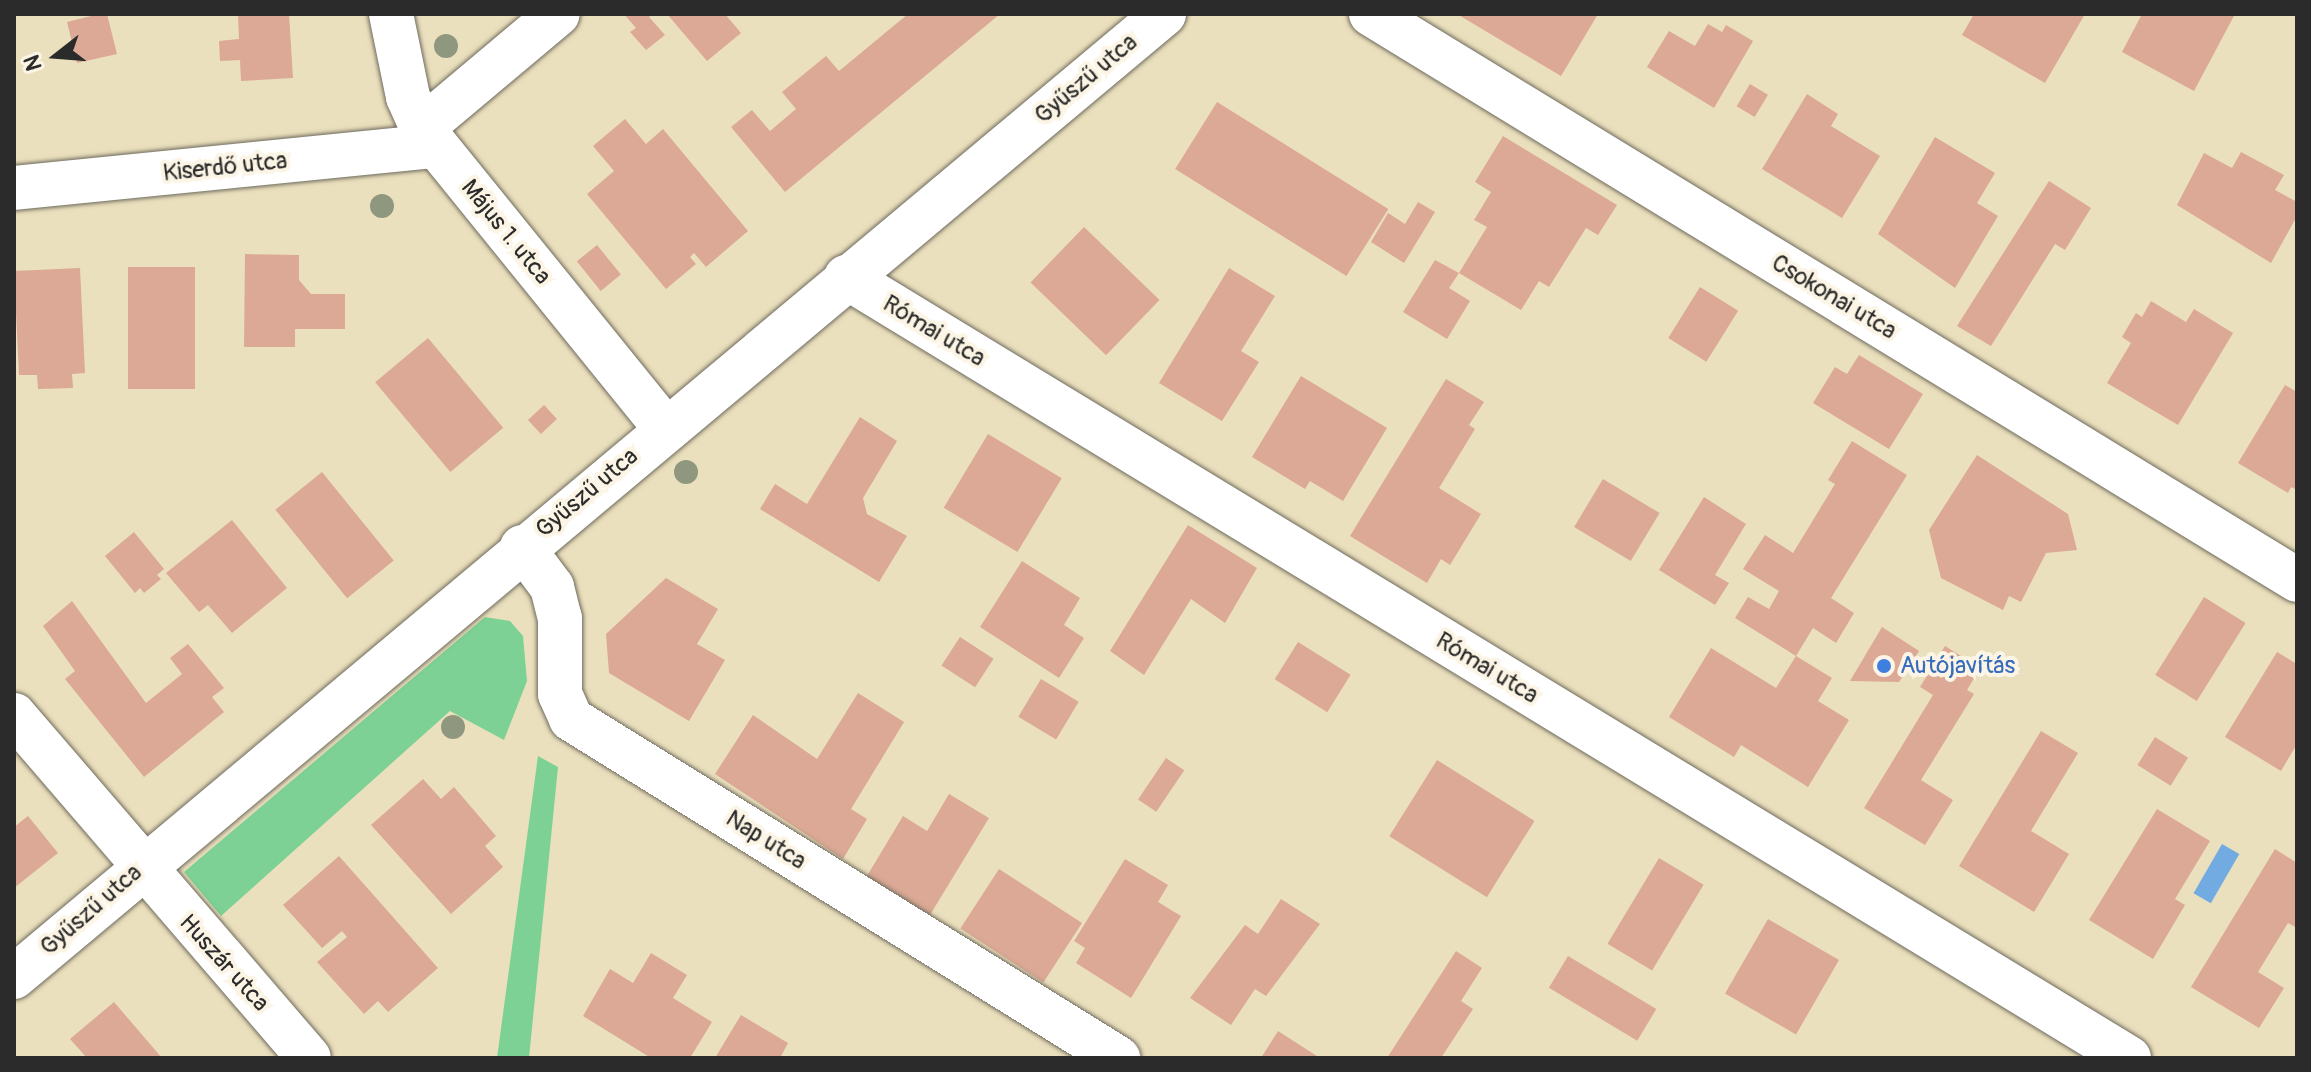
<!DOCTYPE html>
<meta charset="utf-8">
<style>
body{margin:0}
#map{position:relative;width:2311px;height:1072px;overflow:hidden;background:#ebe0bd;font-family:Pangolin,sans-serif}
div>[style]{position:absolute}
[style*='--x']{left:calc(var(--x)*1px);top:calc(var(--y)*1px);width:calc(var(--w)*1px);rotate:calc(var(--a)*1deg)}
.green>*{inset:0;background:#7dd194}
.water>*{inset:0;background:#71abe1;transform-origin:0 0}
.building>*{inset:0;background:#dba995;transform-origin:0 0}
.roads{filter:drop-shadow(0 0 2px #6e6a5e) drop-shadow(0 0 2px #6e6a5e)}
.street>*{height:44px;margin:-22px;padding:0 22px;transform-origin:22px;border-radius:22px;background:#fff}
.trees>*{width:24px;height:24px;margin:-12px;border-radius:50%;background:#8f987e}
.dots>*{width:22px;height:22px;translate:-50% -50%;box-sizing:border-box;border:4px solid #fcf5e5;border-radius:50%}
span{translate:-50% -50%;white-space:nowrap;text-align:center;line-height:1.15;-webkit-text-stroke:8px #fcf5e5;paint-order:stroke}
.street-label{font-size:24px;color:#2b2b2b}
.shop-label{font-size:24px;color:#366cbe}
.left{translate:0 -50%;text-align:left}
.frame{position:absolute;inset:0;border:16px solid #2b2b2b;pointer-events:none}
.north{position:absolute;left:16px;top:16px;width:80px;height:80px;-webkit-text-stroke:6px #fcf5e5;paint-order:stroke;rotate:253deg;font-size:22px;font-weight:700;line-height:32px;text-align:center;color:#2b2b2b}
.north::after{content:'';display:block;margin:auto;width:28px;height:36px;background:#2b2b2b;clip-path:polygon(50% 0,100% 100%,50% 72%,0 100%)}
</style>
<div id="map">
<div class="green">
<i style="clip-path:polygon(485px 617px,510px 621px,523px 636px,527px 681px,504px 740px,450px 711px,221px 916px,184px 872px)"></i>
<i style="clip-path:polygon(538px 756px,558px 767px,529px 1058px,497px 1058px)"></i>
</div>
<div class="water">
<i style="left:2222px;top:844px;width:20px;height:57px;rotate:30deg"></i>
</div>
<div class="building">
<i style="clip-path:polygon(99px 14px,107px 14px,117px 54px,77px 63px,67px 22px)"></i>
<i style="clip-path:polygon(238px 14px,289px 14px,293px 78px,241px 81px,240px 60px,220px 61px,219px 41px,239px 39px)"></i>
<i style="clip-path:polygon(624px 14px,653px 14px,649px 17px,665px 35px,646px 50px,630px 32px,636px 28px)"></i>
<i style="clip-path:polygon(667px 14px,725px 14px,741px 33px,707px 61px)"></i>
<i style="clip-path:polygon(908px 14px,1000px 14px,785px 192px,731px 127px,752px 110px,770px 131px,796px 109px,782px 92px,826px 56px,839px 71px)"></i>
<i style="clip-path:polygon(1457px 14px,1598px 14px,1561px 76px)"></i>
<i style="clip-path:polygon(1974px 14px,2085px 14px,2045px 83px,1962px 35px)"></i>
<i style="clip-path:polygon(2142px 14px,2235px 14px,2194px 91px,2122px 52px)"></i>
<i style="clip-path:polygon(1708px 24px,1722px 32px,1726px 25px,1753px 41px,1714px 108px,1647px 67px,1669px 31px,1695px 46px)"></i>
<i style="left:1750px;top:84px;width:21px;height:26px;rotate:31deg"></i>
<i style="clip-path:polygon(1807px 94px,1838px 114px,1831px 126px,1880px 156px,1842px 218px,1762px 169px)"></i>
<i style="left:1217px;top:102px;width:202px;height:79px;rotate:32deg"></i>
<i style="clip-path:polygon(625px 119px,646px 144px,663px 129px,748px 231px,706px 267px,694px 253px,690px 257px,696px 264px,666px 289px,587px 194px,614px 171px,593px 146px)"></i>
<i style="clip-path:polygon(1503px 136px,1617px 205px,1598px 235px,1586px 228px,1549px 287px,1539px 281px,1521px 310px,1459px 273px,1487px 227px,1474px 220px,1491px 192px,1475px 182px)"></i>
<i style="clip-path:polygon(1935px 137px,1995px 173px,1977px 203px,1998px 216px,1955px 288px,1878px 234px)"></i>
<i style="clip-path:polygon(2241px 152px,2284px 175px,2275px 190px,2297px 202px,2297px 216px,2271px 263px,2177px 205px,2204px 153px,2232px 168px)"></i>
<i style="clip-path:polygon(2049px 181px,2091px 208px,2065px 250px,2055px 244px,1991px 346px,1957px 326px)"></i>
<i style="clip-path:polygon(1418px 202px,1435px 212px,1404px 263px,1371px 242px,1388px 213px,1405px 224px)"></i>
<i style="left:1084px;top:227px;width:105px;height:77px;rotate:44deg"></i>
<i style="left:597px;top:245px;width:38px;height:26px;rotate:51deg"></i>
<i style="clip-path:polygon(245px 254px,299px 255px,299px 280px,311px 294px,345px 294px,345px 329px,295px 329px,295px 347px,244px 347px)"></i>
<i style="clip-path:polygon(1435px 260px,1459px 273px,1449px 288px,1470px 301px,1447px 339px,1403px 312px)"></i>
<i style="left:128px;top:267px;width:67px;height:122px"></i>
<i style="clip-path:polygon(80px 268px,85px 373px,72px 374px,73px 388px,38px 389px,37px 375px,19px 375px,14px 271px)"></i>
<i style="clip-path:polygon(1229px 268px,1275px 296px,1241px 351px,1259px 362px,1222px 421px,1159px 383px)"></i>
<i style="left:1700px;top:287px;width:45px;height:60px;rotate:32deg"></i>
<i style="clip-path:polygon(2151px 301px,2186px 322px,2194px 309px,2233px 333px,2178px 425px,2107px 383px,2131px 343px,2122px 337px,2136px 313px,2142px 317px)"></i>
<i style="left:428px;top:338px;width:117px;height:69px;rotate:50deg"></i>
<i style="clip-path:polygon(1859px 355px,1923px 394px,1889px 449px,1813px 403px,1835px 367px,1847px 374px)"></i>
<i style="clip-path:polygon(1301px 376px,1387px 428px,1343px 501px,1310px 481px,1305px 489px,1252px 457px)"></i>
<i style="clip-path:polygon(1446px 379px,1484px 402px,1469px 425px,1475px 429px,1439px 488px,1481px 514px,1450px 565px,1441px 559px,1427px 583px,1350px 536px)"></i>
<i style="clip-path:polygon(2285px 385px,2297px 392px,2297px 490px,2291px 487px,2288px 493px,2238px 463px)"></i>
<i style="left:544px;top:405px;width:19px;height:22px;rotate:47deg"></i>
<i style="clip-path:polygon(860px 417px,897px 441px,863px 498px,867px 514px,907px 536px,879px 582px,760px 509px,775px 484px,807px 504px)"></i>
<i style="left:988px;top:434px;width:86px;height:86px;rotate:31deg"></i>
<i style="clip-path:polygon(1852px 441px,1907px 475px,1831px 598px,1854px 613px,1836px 643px,1813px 628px,1796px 656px,1832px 678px,1818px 701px,1849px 720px,1808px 787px,1741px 745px,1734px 757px,1669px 717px,1711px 648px,1776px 688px,1796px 656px,1735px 618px,1748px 597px,1769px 609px,1779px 591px,1743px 569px,1765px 535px,1793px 553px,1835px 484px,1828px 480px)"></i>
<i style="clip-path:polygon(1977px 455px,2068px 514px,2077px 550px,2046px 553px,2021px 602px,2009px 596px,2003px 610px,1941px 578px,1929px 530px)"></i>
<i style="left:322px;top:472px;width:114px;height:60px;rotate:51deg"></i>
<i style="left:1603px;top:479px;width:66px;height:56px;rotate:31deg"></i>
<i style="clip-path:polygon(1704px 497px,1746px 524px,1715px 575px,1729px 583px,1715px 605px,1659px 570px)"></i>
<i style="clip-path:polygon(232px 520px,287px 588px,232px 633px,208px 605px,199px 612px,166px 573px)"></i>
<i style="clip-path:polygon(1188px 525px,1257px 568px,1225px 623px,1191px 599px,1144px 675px,1110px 651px)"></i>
<i style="clip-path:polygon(134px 532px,164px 569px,157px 575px,161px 579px,144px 593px,140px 588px,135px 593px,105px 556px)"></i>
<i style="clip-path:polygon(1022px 561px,1080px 598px,1064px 625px,1084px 638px,1059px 678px,980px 627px)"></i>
<i style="clip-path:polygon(666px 578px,718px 609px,697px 644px,725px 660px,689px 721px,609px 673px,606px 634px)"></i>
<i style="left:2204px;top:597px;width:49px;height:92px;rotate:32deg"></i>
<i style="clip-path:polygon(72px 601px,146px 703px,182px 674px,170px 658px,188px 644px,224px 688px,212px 697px,224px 712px,144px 777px,65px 679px,75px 671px,43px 626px)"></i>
<i style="clip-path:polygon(1882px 627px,1919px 651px,1899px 682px,1850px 681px)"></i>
<i style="left:960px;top:637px;width:40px;height:34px;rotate:33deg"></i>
<i style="left:1298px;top:642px;width:62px;height:44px;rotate:32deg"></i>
<i style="clip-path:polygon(1945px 646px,1980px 668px,1967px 690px,1974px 694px,1921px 780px,1953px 800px,1925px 845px,1864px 808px,1933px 695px,1920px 687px)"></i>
<i style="clip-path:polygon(2277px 652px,2297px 664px,2297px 744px,2281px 771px,2225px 737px)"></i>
<i style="left:1041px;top:679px;width:44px;height:44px;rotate:31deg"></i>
<i style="clip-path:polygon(858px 693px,904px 722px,851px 809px,867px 819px,843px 859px,715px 774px,753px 715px,817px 759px)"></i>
<i style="clip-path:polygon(2041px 731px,2078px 753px,2031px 831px,2069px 854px,2034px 912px,1959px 866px)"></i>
<i style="left:2155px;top:737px;width:39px;height:33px;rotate:32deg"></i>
<i style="left:1166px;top:758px;width:22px;height:50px;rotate:34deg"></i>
<i style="left:1437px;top:760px;width:115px;height:90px;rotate:32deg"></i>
<i style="clip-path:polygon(423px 779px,441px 799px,454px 787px,496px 836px,485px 846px,503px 867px,451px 914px,371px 825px)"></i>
<i style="clip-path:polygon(949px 794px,989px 818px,930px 915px,867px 876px,903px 816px,927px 831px)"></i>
<i style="clip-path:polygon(2157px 809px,2210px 841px,2175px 899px,2185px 905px,2153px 959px,2089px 920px)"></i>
<i style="clip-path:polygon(28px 816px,58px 853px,14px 888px,14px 827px)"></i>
<i style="clip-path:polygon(2275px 849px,2297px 863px,2297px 928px,2288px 923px,2258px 972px,2284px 988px,2259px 1028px,2191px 987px)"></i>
<i style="clip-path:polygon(339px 856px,438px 968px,388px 1012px,378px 1001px,364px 1014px,317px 962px,347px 937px,342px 931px,322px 948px,283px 905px)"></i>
<i style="left:1659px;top:858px;width:52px;height:100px;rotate:31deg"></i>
<i style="clip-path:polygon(1125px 859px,1168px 885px,1158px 902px,1181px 916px,1131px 998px,1076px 963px,1085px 948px,1074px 941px)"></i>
<i style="left:999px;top:869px;width:99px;height:71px;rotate:33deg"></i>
<i style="clip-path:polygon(1281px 899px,1320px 924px,1266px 996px,1255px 989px,1231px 1025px,1190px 998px,1245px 925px,1258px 934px)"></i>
<i style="left:1768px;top:919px;width:82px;height:86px;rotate:30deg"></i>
<i style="clip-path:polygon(1456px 951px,1482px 968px,1461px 1001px,1473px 1009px,1441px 1058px,1387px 1058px)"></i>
<i style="clip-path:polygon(651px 953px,687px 975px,673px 998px,712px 1022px,690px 1058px,651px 1058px,583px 1016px,610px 969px,633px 983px)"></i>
<i style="left:1568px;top:956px;width:103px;height:37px;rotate:31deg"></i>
<i style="clip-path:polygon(114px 1002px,162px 1058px,87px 1058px,70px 1039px)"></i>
<i style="clip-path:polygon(741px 1015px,788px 1043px,780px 1058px,715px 1058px)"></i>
<i style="clip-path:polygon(1278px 1031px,1320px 1058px,1261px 1058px)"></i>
</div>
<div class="roads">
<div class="street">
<i style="--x:391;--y:14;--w:85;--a:78.4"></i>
<i style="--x:408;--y:97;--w:34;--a:66"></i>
<i style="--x:422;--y:128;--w:386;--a:51"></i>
<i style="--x:1371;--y:14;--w:1085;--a:31.43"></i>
<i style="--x:422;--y:128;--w:177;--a:-40"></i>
<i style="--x:14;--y:188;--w:424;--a:-5.7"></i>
<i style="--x:846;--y:277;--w:1502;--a:31.33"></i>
<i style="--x:522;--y:547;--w:50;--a:53.1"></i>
<i style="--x:552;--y:587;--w:32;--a:76"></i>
<i style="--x:560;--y:618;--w:76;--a:90"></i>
<i style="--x:560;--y:694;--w:27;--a:66"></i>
<i style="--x:571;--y:719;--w:644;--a:31.79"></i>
<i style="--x:14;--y:715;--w:452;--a:49.3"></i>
<i style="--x:14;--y:977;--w:1500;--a:-39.94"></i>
</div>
</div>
<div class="trees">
<i style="left:446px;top:46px"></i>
<i style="left:382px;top:206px"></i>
<i style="left:686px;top:472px"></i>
<i style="left:453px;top:727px"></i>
</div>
<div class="dots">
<i style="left:1884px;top:666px;background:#3f7fe0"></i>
</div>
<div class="street-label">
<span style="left:1086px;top:79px;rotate:-40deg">Gyűszű utca</span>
<span style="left:225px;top:167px;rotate:-6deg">Kiserdő utca</span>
<span style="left:506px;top:232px;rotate:51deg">Május 1. utca</span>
<span style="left:1834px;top:297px;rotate:31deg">Csokonai utca</span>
<span style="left:934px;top:331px;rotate:31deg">Római utca</span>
<span style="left:587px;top:493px;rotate:-40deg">Gyűszű utca</span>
<span style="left:1487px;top:668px;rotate:31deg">Római utca</span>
<span style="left:766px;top:840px;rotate:32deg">Nap utca</span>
<span style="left:91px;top:910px;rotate:-41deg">Gyűszű utca</span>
<span style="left:224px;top:963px;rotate:48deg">Huszár utca</span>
</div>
<div class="shop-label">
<span class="left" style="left:1900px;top:666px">Autójavítás</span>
</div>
<div class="frame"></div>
<div class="north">N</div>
</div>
